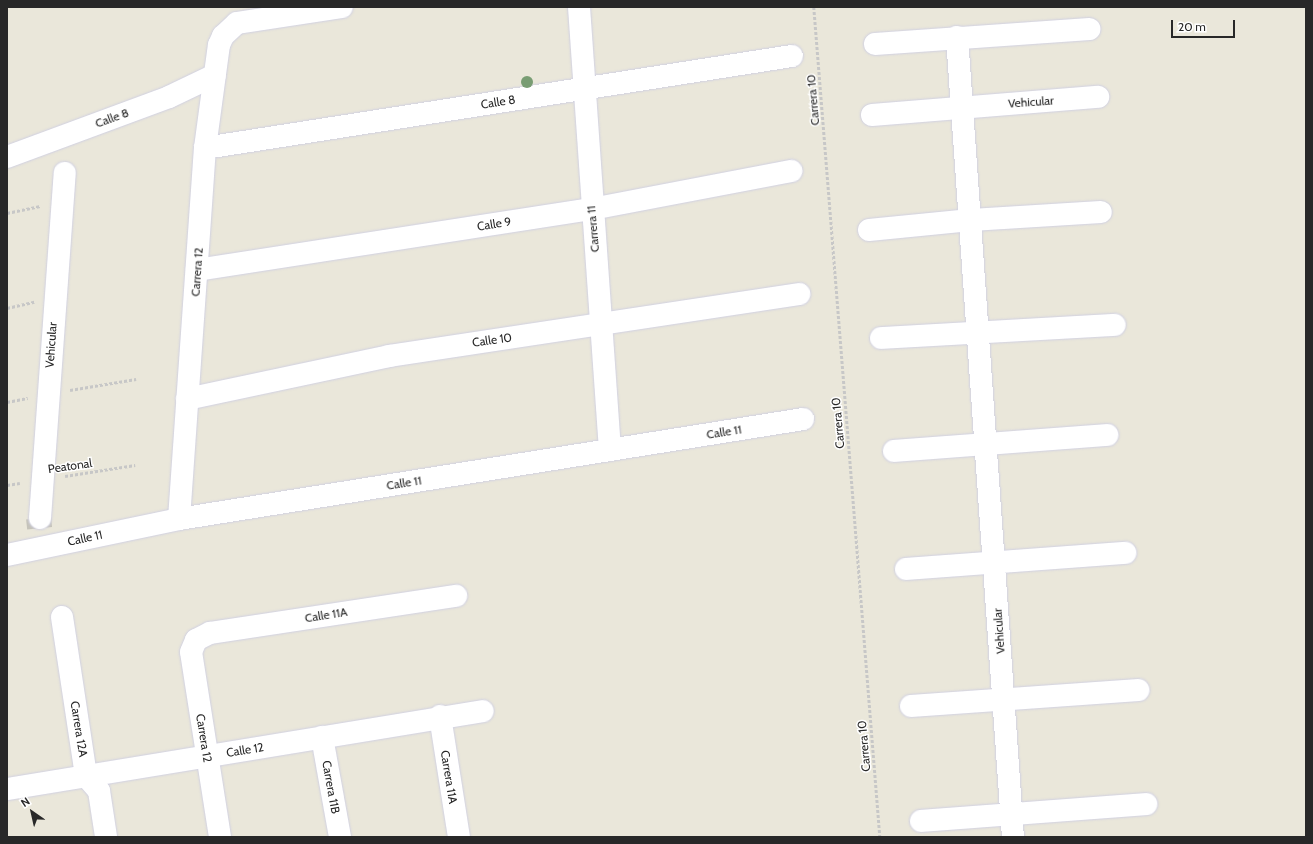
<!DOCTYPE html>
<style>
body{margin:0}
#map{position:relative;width:1313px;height:844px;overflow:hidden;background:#eae7da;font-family:Cabin,sans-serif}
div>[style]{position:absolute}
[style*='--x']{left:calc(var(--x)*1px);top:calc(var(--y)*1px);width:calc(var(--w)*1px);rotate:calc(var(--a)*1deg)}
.building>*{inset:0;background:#c5c3ba;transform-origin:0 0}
.path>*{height:2.5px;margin-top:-1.25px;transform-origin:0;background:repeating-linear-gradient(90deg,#c7c7c7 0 3px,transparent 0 5px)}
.roads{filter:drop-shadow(0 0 1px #d0d0e1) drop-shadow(0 0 1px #d0d0e1)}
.minor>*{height:22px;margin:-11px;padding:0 11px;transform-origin:11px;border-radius:11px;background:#fff}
.trees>*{width:12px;height:12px;margin:-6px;border-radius:50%;background:#799d73}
span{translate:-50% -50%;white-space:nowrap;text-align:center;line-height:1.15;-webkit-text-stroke:3px #fff;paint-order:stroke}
.street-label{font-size:12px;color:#282828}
.frame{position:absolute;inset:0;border:8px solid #282828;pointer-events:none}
.north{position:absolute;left:12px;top:792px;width:40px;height:40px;-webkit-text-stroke:3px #fff;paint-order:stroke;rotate:326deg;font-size:11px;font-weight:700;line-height:16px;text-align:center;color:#282828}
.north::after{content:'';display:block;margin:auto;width:14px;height:18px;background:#282828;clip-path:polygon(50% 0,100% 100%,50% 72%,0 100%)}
.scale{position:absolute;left:1171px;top:20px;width:64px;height:18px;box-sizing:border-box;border:2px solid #282828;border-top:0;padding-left:5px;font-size:12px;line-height:14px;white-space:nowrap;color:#282828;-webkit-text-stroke:3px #fff;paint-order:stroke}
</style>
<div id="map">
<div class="building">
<i style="left:51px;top:517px;width:10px;height:25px;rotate:84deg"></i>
</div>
<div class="path">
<i style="--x:814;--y:7;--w:833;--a:85.45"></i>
<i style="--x:7;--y:213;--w:34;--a:-12"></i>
<i style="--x:7;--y:308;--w:28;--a:-13"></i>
<i style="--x:70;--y:390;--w:67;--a:-9.5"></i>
<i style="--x:7;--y:402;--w:21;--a:-11"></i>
<i style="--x:65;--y:476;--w:71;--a:-8.9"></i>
<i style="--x:7;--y:485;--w:13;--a:-9"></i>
</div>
<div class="roads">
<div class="minor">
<i style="--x:579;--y:7;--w:444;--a:86"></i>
<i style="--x:957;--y:37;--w:802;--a:86"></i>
<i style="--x:875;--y:44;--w:215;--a:-4"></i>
<i style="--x:872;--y:115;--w:227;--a:-4.6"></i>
<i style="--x:205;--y:148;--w:594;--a:-8.91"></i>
<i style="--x:7;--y:157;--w:173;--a:-20.3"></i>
<i style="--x:169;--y:97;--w:51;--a:-25.6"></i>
<i style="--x:869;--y:230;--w:102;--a:-5.6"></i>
<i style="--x:971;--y:220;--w:130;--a:-3.5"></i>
<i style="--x:197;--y:270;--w:400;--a:-8.8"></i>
<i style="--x:592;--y:209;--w:203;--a:-10.8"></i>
<i style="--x:881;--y:338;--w:234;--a:-3.2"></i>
<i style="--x:187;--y:399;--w:207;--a:-12"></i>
<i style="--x:389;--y:356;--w:415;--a:-8.6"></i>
<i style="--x:894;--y:451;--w:214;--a:-4.3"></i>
<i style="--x:40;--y:518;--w:346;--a:-85.9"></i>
<i style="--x:179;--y:519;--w:372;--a:-86"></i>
<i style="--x:205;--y:148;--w:104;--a:-82.3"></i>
<i style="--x:219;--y:45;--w:10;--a:-66"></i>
<i style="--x:223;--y:36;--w:19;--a:-43"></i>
<i style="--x:237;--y:23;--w:106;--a:-8.7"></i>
<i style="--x:7;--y:555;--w:176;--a:-11.8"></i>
<i style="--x:179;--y:519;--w:632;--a:-9.1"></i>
<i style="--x:906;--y:569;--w:220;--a:-4.2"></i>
<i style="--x:62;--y:617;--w:161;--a:81.4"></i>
<i style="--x:86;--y:776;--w:20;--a:49"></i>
<i style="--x:99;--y:791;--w:47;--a:81.3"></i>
<i style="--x:911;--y:706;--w:228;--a:-4"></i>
<i style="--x:440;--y:716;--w:122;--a:81.1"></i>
<i style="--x:322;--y:737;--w:102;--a:79.8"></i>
<i style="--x:7;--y:789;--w:482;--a:-9.3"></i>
<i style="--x:921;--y:821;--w:226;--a:-4.3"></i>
<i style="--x:220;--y:837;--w:187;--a:-98.9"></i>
<i style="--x:191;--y:652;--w:13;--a:-67"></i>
<i style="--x:196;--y:640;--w:16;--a:-27"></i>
<i style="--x:210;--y:633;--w:249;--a:-8.6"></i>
</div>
</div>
<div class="trees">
<i style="left:527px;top:82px"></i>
</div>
<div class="street-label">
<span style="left:813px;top:100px;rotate:-95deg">Carrera 10</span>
<span style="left:498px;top:102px;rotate:-9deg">Calle 8</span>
<span style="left:1031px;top:102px;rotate:-4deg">Vehicular</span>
<span style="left:112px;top:118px;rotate:-20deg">Calle 8</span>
<span style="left:494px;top:224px;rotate:-9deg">Calle 9</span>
<span style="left:593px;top:229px;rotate:-95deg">Carrera 11</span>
<span style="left:197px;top:272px;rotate:-86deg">Carrera 12</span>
<span style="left:492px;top:340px;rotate:-8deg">Calle 10</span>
<span style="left:51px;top:345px;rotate:-86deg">Vehicular</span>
<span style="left:838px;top:423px;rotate:-95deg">Carrera 10</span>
<span style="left:724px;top:432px;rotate:-9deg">Calle 11</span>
<span style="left:70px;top:466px;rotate:-8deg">Peatonal</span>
<span style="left:404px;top:483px;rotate:-9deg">Calle 11</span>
<span style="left:85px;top:538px;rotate:-12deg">Calle 11</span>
<span style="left:326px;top:615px;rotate:-9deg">Calle 11A</span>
<span style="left:999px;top:631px;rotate:-94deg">Vehicular</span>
<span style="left:79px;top:729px;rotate:81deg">Carrera 12A</span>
<span style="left:204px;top:738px;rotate:81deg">Carrera 12</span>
<span style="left:864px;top:746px;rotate:-95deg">Carrera 10</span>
<span style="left:245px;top:750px;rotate:-9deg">Calle 12</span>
<span style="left:449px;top:777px;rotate:81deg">Carrera 11A</span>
<span style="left:331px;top:787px;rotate:80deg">Carrera 11B</span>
</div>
<div class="frame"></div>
<div class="north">N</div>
<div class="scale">20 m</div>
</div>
